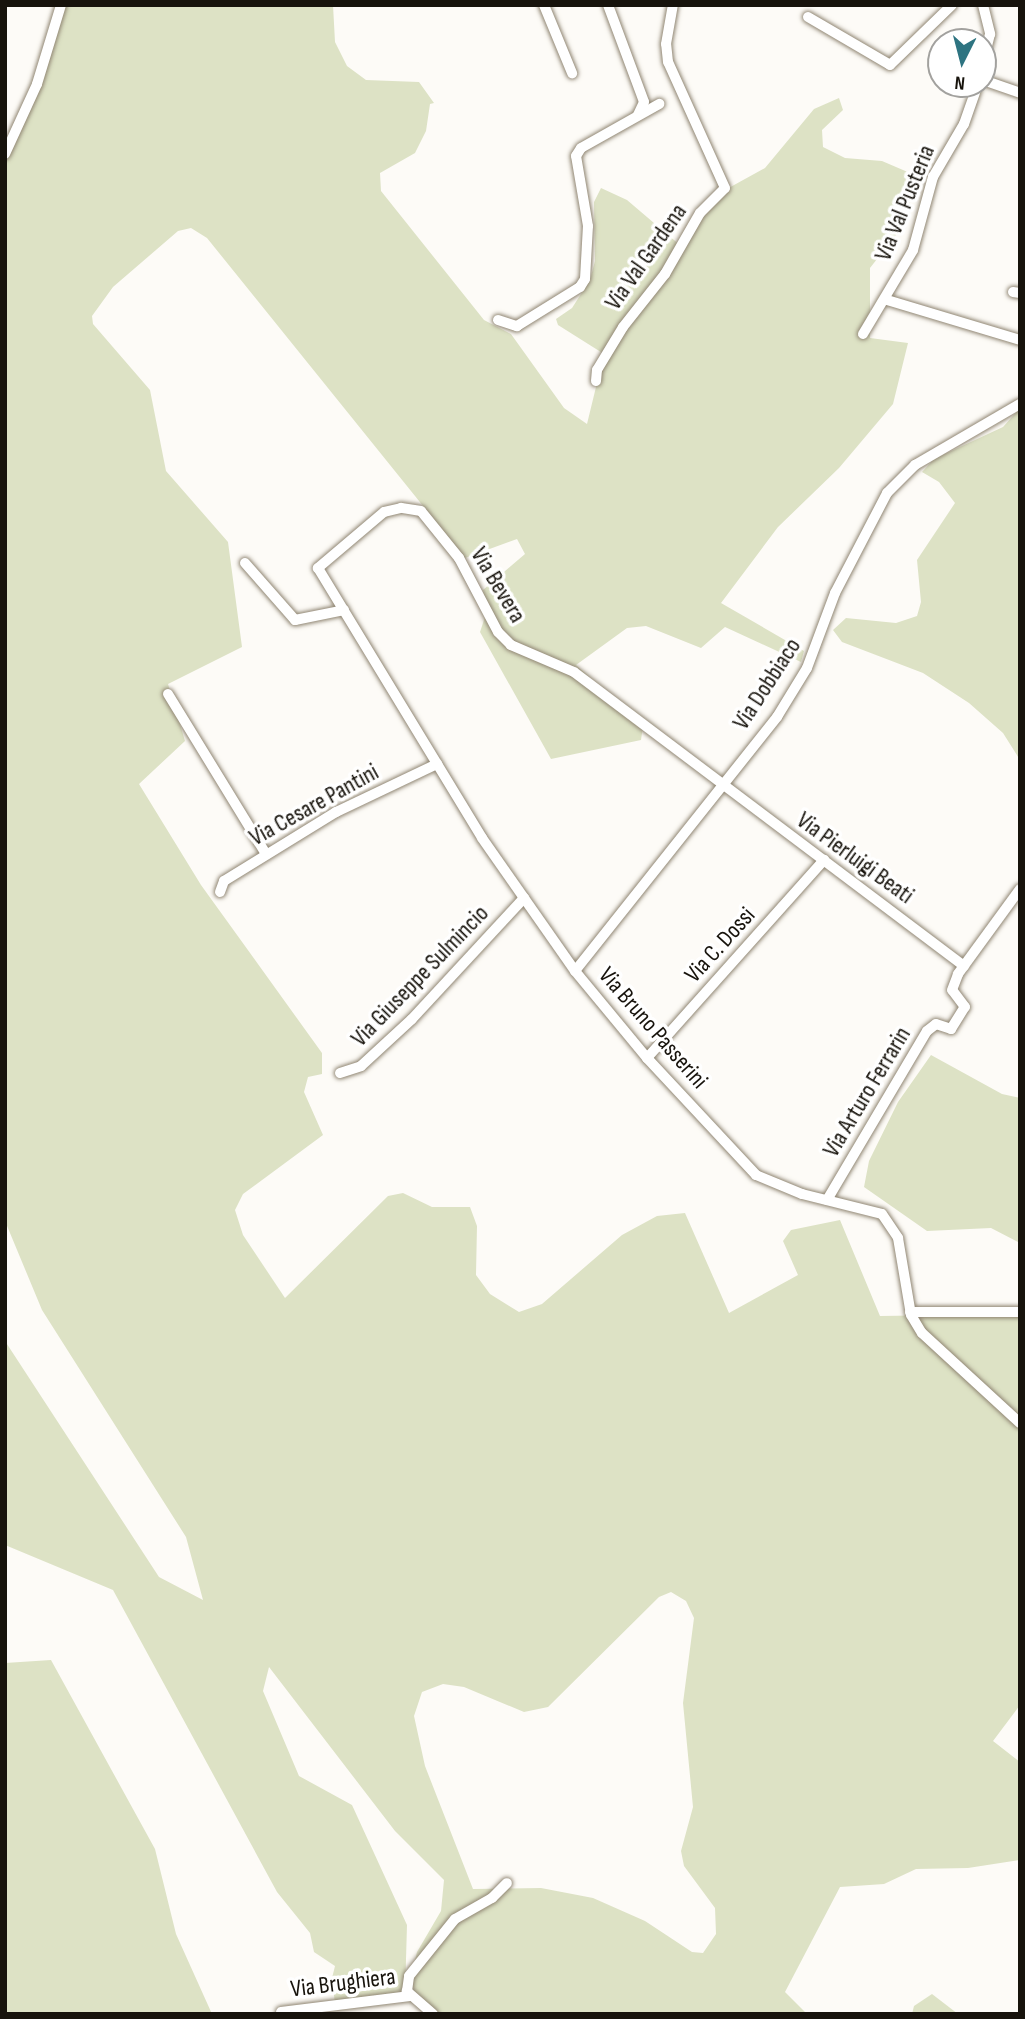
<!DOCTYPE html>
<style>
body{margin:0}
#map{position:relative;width:1025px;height:2019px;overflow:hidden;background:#fdfbf7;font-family:"Sofia Sans Condensed",sans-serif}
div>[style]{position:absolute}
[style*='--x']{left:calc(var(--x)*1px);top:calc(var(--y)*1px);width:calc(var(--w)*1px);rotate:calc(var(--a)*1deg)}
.green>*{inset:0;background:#dde2c5}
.roads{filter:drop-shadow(0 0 2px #908673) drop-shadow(0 0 2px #908673)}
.street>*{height:10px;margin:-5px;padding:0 5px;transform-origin:5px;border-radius:5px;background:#fff}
span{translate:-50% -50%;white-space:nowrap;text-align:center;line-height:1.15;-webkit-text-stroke:7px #fff;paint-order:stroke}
.street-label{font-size:24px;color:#17130c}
.frame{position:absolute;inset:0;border:7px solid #17130c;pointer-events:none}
.north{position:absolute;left:927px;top:28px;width:70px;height:70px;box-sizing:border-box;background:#fff;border:2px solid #a2a19e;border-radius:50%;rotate:186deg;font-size:19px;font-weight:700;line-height:28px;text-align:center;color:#17130c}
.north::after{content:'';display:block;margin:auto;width:24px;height:32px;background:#2e7481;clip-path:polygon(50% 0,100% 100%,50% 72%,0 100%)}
</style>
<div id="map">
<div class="green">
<i style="clip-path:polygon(evenodd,61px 5px,333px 5px,335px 42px,347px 66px,366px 80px,419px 82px,434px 103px,430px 104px,426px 131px,415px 153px,380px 173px,381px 191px,484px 320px,511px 334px,564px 408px,587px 424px,604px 354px,558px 325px,556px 319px,572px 308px,590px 280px,595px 261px,594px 202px,601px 188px,627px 200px,681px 246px,725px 190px,765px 168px,814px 109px,839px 98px,843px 110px,822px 130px,823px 147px,845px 158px,882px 161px,910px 173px,910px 217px,870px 268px,870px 338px,908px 343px,893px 404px,839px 468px,778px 527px,721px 603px,804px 651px,801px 662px,725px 627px,701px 648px,646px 626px,627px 628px,576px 665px,643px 726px,641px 740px,551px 759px,480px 632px,486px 614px,483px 590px,525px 554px,517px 539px,465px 558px,207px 238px,191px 228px,178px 231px,113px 287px,92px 316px,93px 324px,150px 390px,166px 471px,228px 542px,242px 647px,168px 684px,185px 741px,139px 784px,201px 885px,322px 1053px,322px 1074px,308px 1077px,304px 1092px,323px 1135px,243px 1194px,235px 1210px,243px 1235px,285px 1298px,388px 1196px,403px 1193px,432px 1207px,470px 1207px,477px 1226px,476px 1275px,490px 1294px,519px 1312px,542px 1304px,622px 1235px,657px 1216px,685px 1213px,729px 1313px,798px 1275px,783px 1241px,791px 1230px,840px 1220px,880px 1316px,1020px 1314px,1020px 1705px,993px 1741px,1020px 1762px,1020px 1860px,968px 1868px,916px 1869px,884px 1884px,840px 1887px,785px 1992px,807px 2014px,429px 2014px,414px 1999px,412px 1973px,417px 1952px,441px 1911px,444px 1880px,395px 1831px,269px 1667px,263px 1691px,299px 1776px,352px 1805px,407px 1925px,405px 1994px,335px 2004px,332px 1978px,335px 1966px,314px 1952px,310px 1933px,277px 1892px,113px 1590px,5px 1545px,5px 1341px,159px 1577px,203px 1600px,186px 1537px,42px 1310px,5px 1221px,5px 156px,61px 5px,671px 1592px,686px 1601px,694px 1618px,683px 1703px,693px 1807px,681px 1851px,684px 1866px,715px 1908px,716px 1934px,703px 1953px,692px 1952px,645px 1921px,593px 1898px,541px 1888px,473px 1889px,425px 1766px,414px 1716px,422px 1692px,443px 1684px,464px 1687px,524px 1712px,548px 1707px,659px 1597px,671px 1592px)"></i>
<i style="clip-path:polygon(1020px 408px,1020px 760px,1003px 733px,969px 703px,923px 673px,842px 642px,833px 630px,846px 618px,896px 623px,917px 616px,921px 602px,917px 560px,955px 503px,939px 482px,922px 472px,934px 459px,1003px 427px)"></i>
<i style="clip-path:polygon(931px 1055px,1002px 1094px,1020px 1098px,1020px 1243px,991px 1228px,927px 1231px,864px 1187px,869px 1161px,898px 1102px)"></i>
<i style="clip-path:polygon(51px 1660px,155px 1849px,176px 1934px,212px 2014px,5px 2014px,5px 1663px)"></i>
<i style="clip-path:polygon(932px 1994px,958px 2014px,912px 2014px,914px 2006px)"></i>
</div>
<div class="roads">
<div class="street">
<i style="--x:544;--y:5;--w:74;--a:67.6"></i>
<i style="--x:608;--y:5;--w:103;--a:69.6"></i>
<i style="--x:644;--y:102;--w:14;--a:115"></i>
<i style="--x:983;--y:5;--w:30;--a:76"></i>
<i style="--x:990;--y:34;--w:30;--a:104"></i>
<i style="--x:808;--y:17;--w:95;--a:30.3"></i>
<i style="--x:890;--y:65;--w:86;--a:-44.1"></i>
<i style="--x:983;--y:80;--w:39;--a:19"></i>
<i style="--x:5;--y:154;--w:77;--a:-65.4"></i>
<i style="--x:37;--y:84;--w:83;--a:-73.1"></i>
<i style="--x:1013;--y:292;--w:7;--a:8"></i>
<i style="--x:887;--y:300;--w:139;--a:16.7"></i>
<i style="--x:498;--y:320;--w:20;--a:18"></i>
<i style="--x:517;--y:326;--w:74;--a:-31.8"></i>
<i style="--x:580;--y:287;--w:9;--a:-58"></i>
<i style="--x:585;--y:279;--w:53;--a:-86.8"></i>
<i style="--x:588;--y:226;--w:71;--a:-99.7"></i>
<i style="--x:576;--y:156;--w:9;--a:-58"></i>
<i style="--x:581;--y:148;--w:90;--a:-29.4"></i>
<i style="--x:863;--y:334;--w:98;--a:-59.2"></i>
<i style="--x:913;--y:250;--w:76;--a:-74.7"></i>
<i style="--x:933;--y:177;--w:61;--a:-59.7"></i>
<i style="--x:964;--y:124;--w:42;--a:-70.7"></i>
<i style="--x:596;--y:381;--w:11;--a:-85"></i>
<i style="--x:597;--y:370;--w:50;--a:-58.8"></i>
<i style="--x:623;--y:327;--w:68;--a:-51.6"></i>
<i style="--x:665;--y:274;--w:70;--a:-60.2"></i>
<i style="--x:700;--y:213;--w:35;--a:-45"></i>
<i style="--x:725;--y:188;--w:138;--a:-114.3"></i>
<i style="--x:668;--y:62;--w:18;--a:-96"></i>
<i style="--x:666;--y:44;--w:40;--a:-80"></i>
<i style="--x:245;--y:563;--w:76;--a:48.7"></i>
<i style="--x:295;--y:620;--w:50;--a:-11.5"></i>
<i style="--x:168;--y:694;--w:188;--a:58.5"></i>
<i style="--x:220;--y:892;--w:12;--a:-70"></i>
<i style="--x:224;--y:881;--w:132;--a:-31.6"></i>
<i style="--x:336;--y:812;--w:112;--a:-25.4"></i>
<i style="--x:964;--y:966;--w:488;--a:-143"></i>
<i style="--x:574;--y:672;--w:69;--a:-156.8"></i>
<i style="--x:511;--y:645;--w:18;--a:-135"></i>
<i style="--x:498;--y:632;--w:84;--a:-117.8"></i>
<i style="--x:459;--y:558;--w:60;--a:-129"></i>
<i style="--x:421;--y:511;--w:20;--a:-171"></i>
<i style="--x:401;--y:508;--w:17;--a:167"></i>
<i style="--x:384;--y:512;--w:87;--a:139.7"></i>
<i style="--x:318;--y:568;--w:316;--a:58.7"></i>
<i style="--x:482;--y:838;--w:162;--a:55"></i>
<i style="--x:575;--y:971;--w:113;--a:50.4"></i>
<i style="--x:647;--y:1058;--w:160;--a:47"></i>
<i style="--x:756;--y:1175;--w:50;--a:22.4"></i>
<i style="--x:802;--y:1194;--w:82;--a:14"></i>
<i style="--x:882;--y:1214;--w:29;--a:56"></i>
<i style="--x:898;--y:1238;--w:78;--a:80.4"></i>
<i style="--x:911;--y:1315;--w:21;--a:59"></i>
<i style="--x:922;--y:1333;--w:133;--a:42.6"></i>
<i style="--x:575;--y:971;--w:325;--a:-51.5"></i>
<i style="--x:777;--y:717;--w:57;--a:-58.5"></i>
<i style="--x:807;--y:668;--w:80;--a:-69.5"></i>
<i style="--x:835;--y:593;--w:113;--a:-62.5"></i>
<i style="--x:887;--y:493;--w:40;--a:-45"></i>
<i style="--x:915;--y:465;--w:121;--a:-30.2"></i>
<i style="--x:647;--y:1058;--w:266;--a:-48.2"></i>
<i style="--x:340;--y:1073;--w:22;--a:-18"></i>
<i style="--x:361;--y:1066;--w:69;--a:-42.7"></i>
<i style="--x:412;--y:1019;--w:165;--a:-47.2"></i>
<i style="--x:827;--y:1200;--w:196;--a:-59.4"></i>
<i style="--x:927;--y:1031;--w:11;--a:-38"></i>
<i style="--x:936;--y:1024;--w:16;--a:18"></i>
<i style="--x:951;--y:1029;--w:26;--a:-58"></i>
<i style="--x:965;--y:1007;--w:21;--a:-127"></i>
<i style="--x:952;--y:990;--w:17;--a:-69"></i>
<i style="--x:958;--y:974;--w:105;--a:-53.9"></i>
<i style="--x:910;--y:1312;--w:110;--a:0"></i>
<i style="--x:281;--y:2012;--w:130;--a:-7.1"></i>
<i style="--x:433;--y:2014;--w:35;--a:-139"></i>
<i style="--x:407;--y:1991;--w:15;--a:-82"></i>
<i style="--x:409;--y:1976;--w:73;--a:-51.1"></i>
<i style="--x:455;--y:1919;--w:43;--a:-29.6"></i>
<i style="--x:492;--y:1898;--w:21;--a:-45"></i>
</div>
</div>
<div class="street-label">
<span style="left:905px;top:203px;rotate:-68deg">Via Val Pusteria</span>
<span style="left:646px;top:257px;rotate:-55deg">Via Val Gardena</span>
<span style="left:498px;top:585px;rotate:59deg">Via Bevera</span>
<span style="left:767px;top:684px;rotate:-57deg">Via Dobbiaco</span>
<span style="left:314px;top:805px;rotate:-29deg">Via Cesare Pantini</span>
<span style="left:855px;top:858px;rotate:36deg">Via Pierluigi Beati</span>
<span style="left:720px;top:945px;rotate:-48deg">Via C. Dossi</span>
<span style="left:420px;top:976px;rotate:-46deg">Via Giuseppe Sulmincio</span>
<span style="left:653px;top:1028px;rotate:49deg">Via Bruno Passerini</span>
<span style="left:867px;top:1092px;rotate:-59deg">Via Arturo Ferrarin</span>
<span style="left:343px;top:1983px;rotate:-7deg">Via Brughiera</span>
</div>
<div class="frame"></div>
<div class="north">N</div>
</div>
